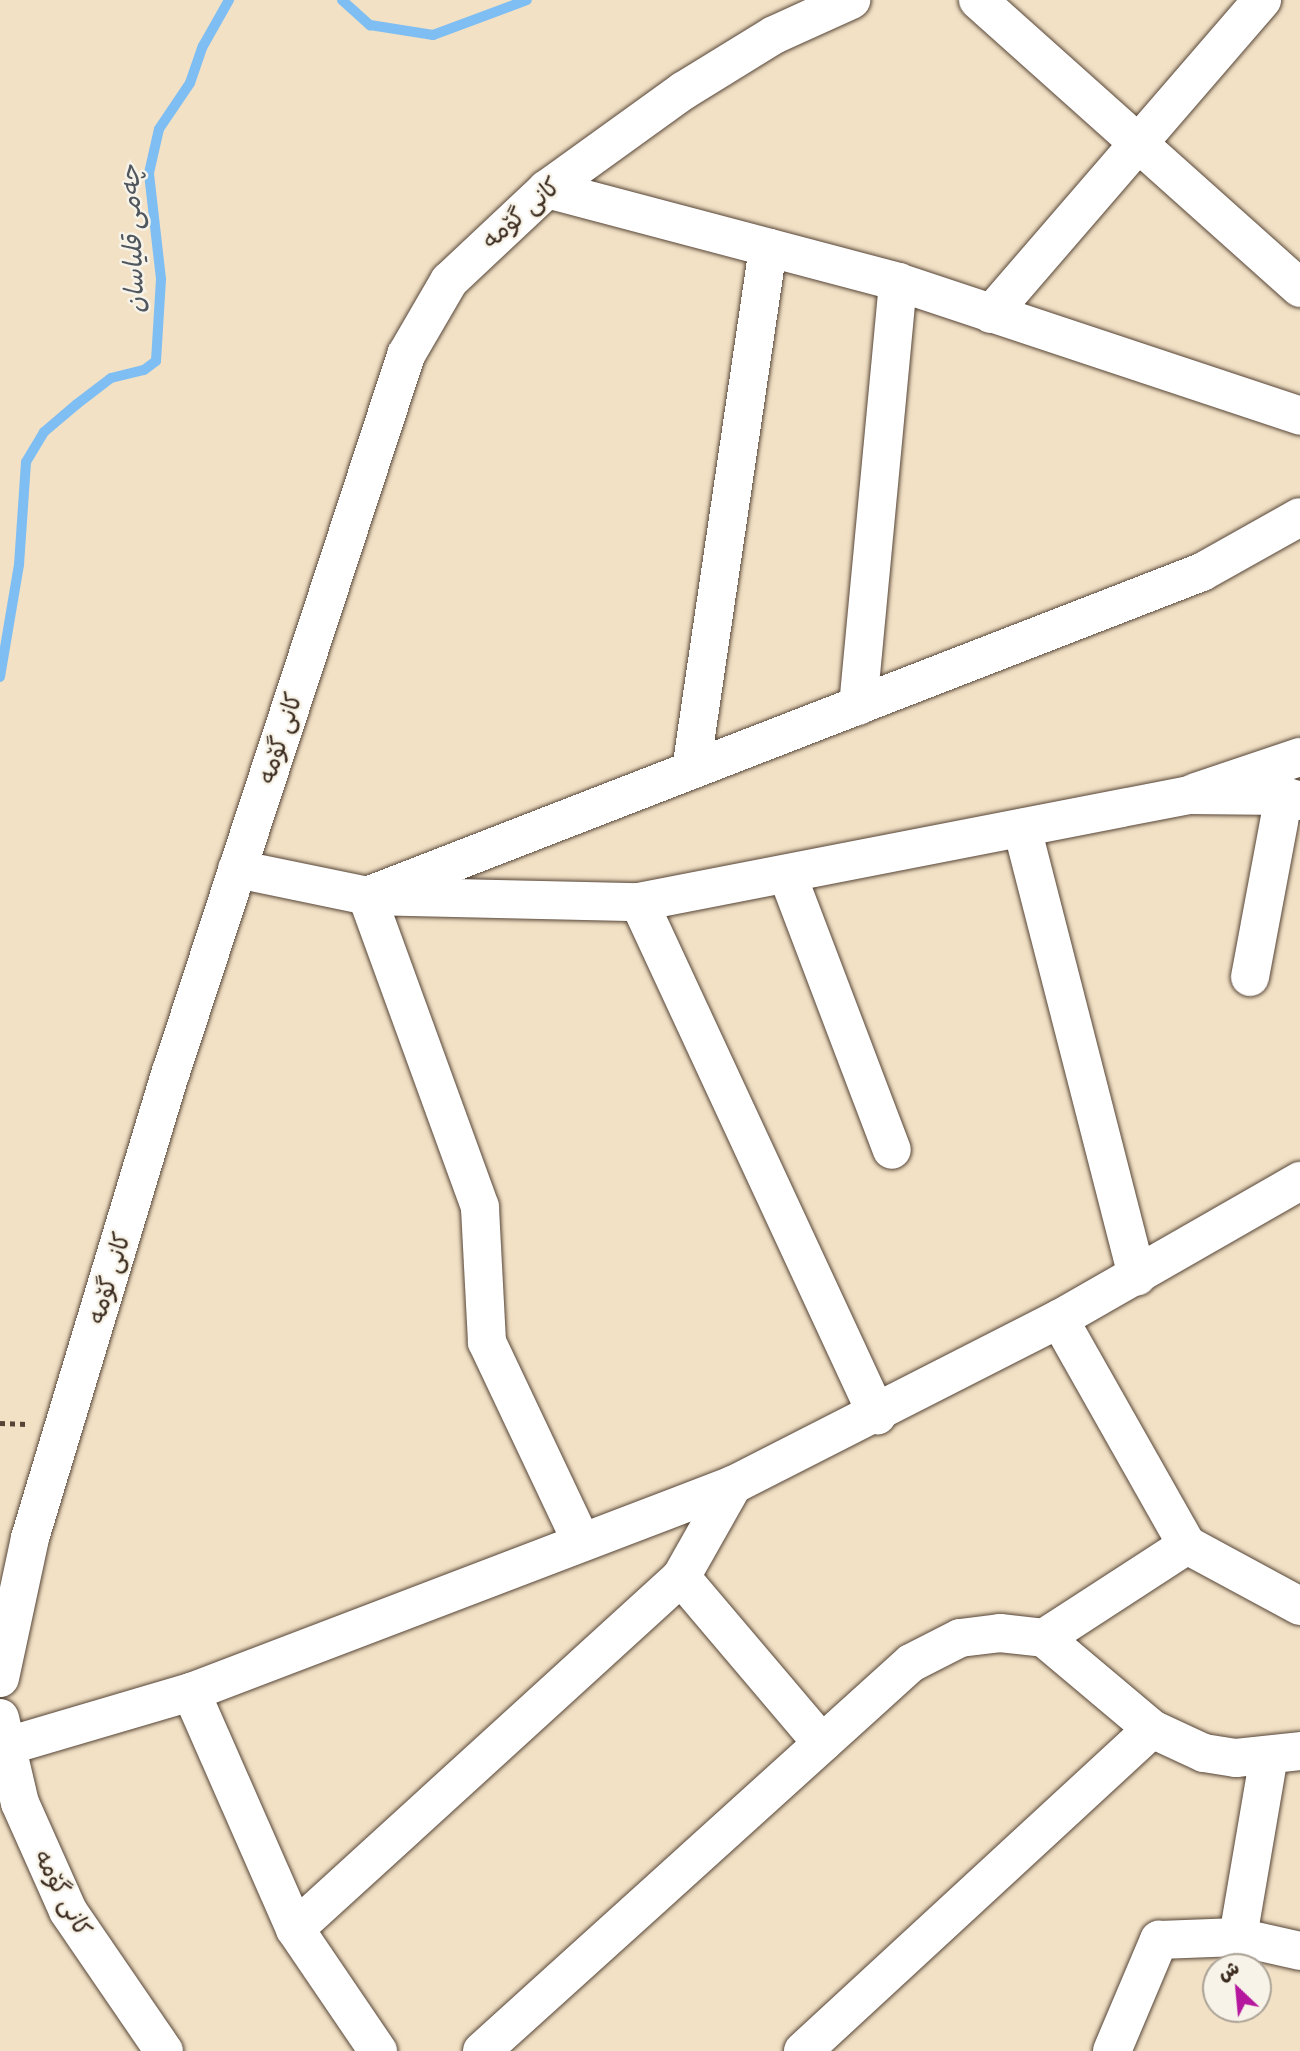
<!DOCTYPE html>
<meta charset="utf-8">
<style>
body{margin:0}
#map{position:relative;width:1300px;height:2051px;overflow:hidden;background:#f2e1c5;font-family:Itim,"Playpen Sans Arabic",sans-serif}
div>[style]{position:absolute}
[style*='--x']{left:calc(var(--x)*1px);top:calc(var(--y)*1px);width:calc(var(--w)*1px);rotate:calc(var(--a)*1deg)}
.stream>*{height:10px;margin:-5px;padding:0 5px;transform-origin:5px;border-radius:5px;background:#7fbef3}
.path>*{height:4.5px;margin-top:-2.25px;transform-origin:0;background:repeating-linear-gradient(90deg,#564537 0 5px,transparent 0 10px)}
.roads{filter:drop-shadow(0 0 2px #564537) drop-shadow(0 0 2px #564537)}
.minor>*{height:38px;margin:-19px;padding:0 19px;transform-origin:19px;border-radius:19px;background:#fff}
.tertiary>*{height:38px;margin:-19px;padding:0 19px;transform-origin:19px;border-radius:19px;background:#fff}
span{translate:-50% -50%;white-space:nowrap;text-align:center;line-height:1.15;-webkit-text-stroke:5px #f7f3e8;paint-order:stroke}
.street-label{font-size:24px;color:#3b2a1e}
.water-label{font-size:26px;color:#4f565e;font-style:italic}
.north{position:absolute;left:1202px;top:1953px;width:70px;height:70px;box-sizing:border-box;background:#f7f3e8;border:2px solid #aca397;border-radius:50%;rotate:334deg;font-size:19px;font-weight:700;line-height:28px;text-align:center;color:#3b2a1e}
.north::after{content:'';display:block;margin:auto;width:24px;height:32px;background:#b5179e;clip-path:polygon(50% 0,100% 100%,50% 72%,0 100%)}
</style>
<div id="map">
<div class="stream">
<i style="--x:342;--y:0;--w:38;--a:42"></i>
<i style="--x:370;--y:25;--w:64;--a:9"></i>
<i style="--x:433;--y:35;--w:100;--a:-20.4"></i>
<i style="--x:0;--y:677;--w:114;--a:-80.4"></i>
<i style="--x:19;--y:565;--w:103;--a:-86.1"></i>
<i style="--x:26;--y:462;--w:35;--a:-59"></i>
<i style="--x:44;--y:432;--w:43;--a:-40.3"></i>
<i style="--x:77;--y:404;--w:43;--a:-37.4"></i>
<i style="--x:111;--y:378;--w:34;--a:-14"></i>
<i style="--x:144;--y:370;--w:15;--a:-37"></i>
<i style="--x:156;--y:361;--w:82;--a:-86.5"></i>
<i style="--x:161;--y:279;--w:107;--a:-96.5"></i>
<i style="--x:149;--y:173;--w:45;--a:-77.2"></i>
<i style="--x:159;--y:129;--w:55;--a:-56"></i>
<i style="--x:190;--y:83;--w:39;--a:-71"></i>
<i style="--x:203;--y:46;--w:53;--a:-60.5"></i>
</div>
<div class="path">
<i style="--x:0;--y:1423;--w:27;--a:2"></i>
</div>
<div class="roads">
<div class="minor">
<i style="--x:978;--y:0;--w:432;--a:41.8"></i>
<i style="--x:547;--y:189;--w:363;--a:14.8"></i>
<i style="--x:898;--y:282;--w:424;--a:18.4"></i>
<i style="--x:991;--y:314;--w:415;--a:-49.2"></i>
<i style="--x:858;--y:706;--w:426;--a:-84.6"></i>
<i style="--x:691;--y:770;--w:528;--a:-81.61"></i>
<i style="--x:1196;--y:792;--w:110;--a:-18.6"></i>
<i style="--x:1022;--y:828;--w:463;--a:75.6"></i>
<i style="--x:787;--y:874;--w:295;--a:69.2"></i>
<i style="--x:639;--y:902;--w:566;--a:65.11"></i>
<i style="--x:1250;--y:977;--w:184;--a:-79.4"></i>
<i style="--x:1059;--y:1319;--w:260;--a:60.5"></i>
<i style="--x:1187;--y:1545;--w:128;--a:28.4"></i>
<i style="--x:581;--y:1541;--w:220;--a:-115.3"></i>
<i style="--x:487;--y:1342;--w:135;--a:-93"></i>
<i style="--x:480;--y:1207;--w:331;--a:-110"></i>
<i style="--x:367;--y:896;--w:896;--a:-21.21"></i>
<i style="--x:1202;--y:572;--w:112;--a:-29.3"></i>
<i style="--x:681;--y:1577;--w:218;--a:49.7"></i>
<i style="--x:1044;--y:1638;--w:171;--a:-33"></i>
<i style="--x:191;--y:1692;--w:259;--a:66.3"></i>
<i style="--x:295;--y:1929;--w:148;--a:55.8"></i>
<i style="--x:4;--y:1747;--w:195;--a:-16.4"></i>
<i style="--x:191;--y:1692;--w:580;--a:-20.9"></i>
<i style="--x:733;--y:1485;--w:366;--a:-27"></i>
<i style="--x:1059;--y:1319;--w:278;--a:-29.8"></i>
<i style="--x:295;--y:1929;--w:522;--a:-42.36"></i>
<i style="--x:681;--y:1577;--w:106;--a:-60.5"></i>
<i style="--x:1238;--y:1937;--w:184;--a:-80.3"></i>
<i style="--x:482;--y:2051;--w:578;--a:-42.13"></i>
<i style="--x:911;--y:1663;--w:55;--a:-27"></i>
<i style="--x:960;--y:1638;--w:40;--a:-7.1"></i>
<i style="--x:1000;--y:1633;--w:44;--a:6.5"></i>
<i style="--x:1044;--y:1638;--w:141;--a:40.1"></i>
<i style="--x:1152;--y:1729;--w:57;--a:24.8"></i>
<i style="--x:1204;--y:1753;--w:32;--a:9"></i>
<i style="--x:1236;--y:1758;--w:64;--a:-6.2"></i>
<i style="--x:803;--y:2051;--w:475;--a:-42.7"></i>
<i style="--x:1112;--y:2051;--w:121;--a:-67.1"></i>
<i style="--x:1159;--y:1940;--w:79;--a:-2.2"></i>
<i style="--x:1238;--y:1937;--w:64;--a:12.7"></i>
</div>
<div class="tertiary">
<i style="--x:237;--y:869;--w:133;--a:11.7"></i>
<i style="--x:367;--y:896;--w:272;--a:1.3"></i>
<i style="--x:639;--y:902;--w:560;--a:-11.01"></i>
<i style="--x:1189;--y:795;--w:95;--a:0.6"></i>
<i style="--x:1284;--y:796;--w:17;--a:17"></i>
<i style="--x:0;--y:1678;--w:143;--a:-77.9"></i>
<i style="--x:30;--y:1538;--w:487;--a:-73.2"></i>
<i style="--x:171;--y:1072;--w:755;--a:-71.85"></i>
<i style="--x:406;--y:355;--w:86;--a:-59.8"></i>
<i style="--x:449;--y:281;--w:134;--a:-43.2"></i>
<i style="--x:547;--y:189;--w:168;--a:-35.8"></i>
<i style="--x:683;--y:91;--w:107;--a:-31.6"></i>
<i style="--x:774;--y:35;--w:85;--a:-24.4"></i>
<i style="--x:0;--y:1718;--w:87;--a:76.8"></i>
<i style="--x:20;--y:1803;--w:118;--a:66"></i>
<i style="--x:68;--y:1911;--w:170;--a:55.6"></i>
</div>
</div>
<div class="street-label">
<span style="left:521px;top:213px;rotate:-41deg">کانی گۆمە</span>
<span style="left:280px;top:738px;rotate:-72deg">کانی گۆمە</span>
<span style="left:109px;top:1278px;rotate:-73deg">کانی گۆمە</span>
<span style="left:63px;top:1893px;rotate:62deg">کانی گۆمە</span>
</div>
<div class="water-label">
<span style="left:133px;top:239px;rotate:-92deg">چەمی قلیاسان</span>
</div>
<div class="north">ش</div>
</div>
